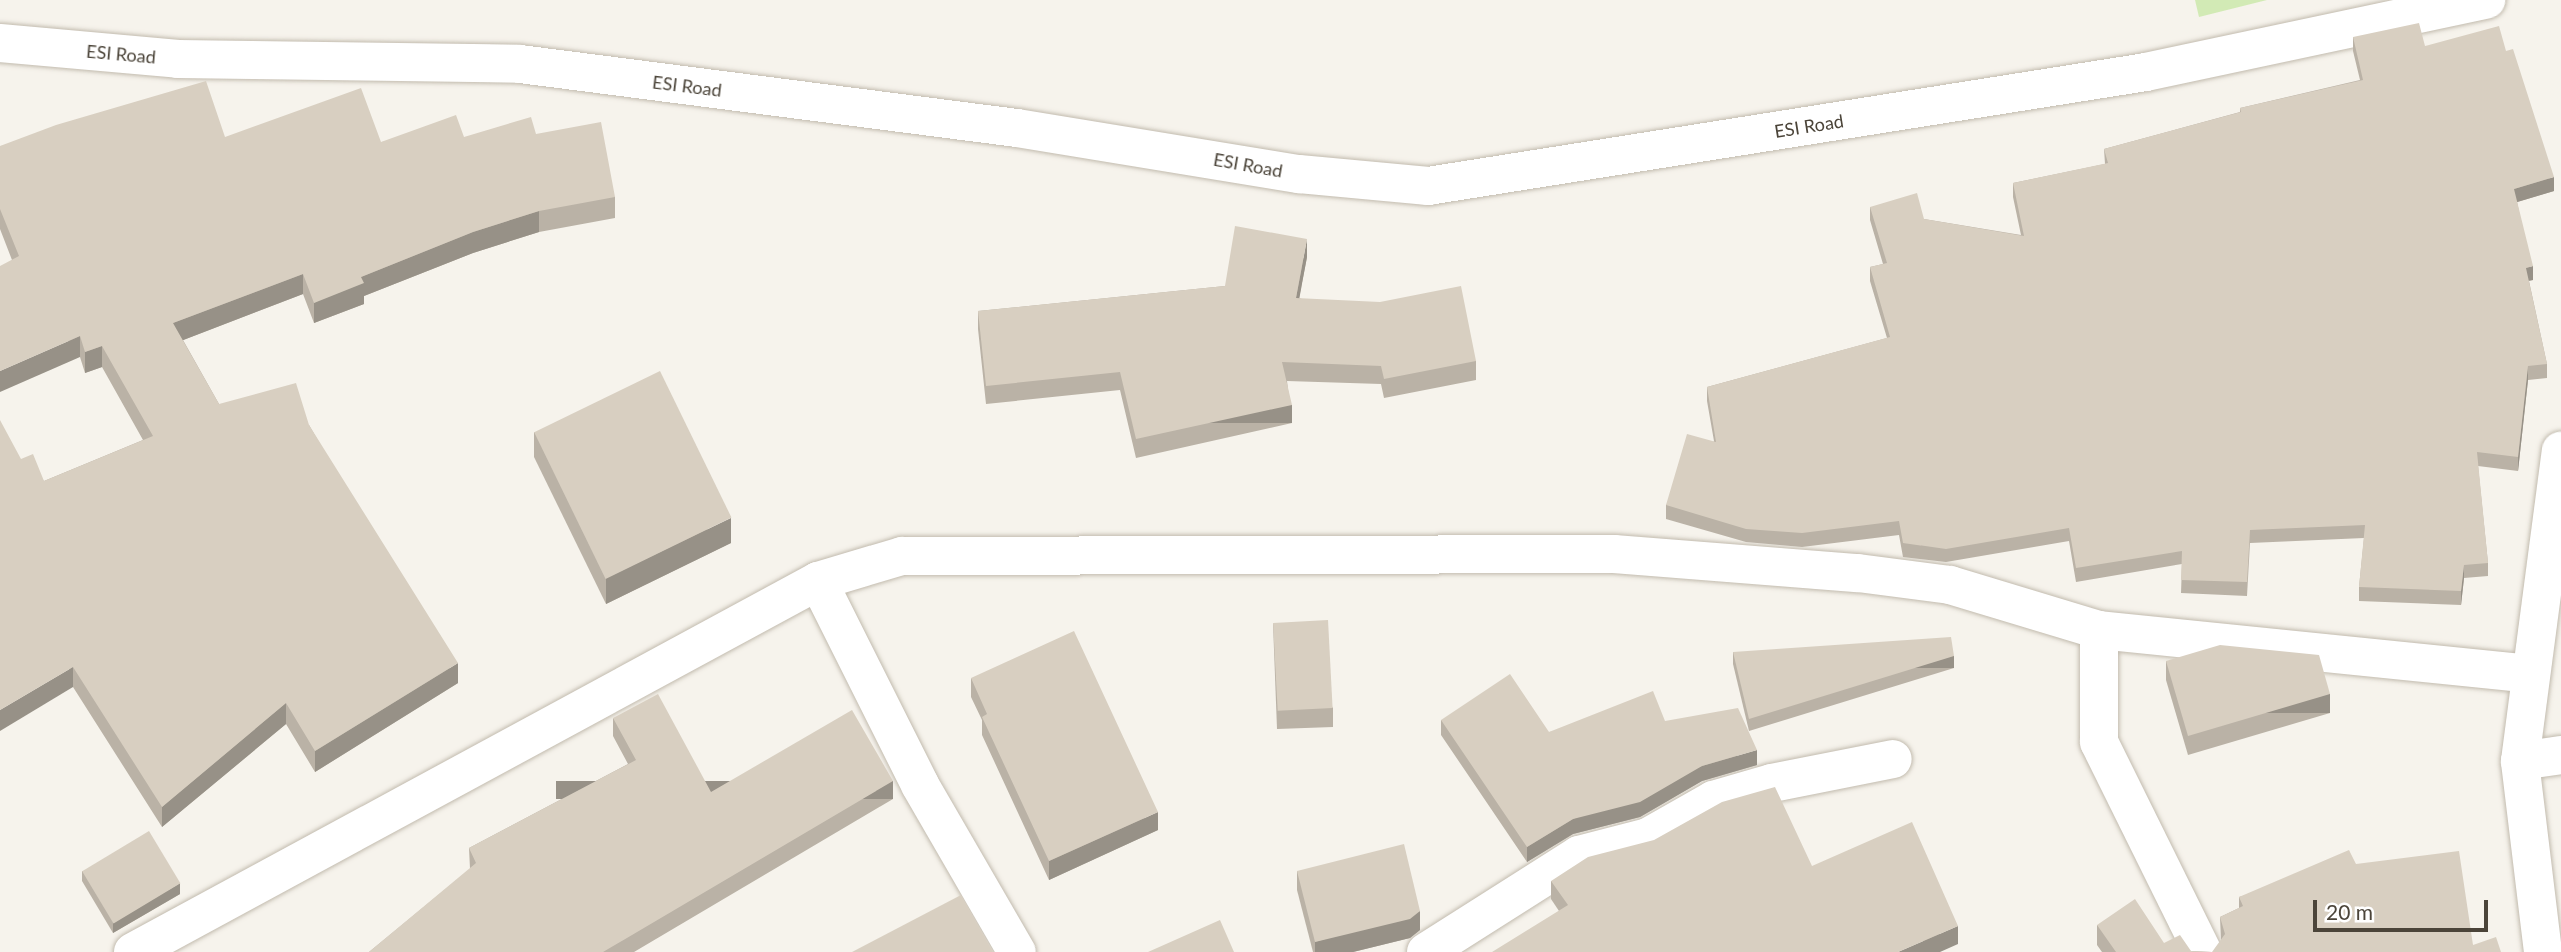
<!DOCTYPE html>
<style>
body{margin:0}
#map{position:relative;width:2561px;height:952px;overflow:hidden;background:#f6f3ec;font-family:Lato,sans-serif}
div>[style]{position:absolute}
[style*='--x']{left:calc(var(--x)*1px);top:calc(var(--y)*1px);width:calc(var(--w)*1px);rotate:calc(var(--a)*1deg)}
.green>*{inset:0;background:#d2eab5}
.roads{filter:drop-shadow(0 0 2px #c2bbae) drop-shadow(0 0 2px #c2bbae)}
.minor>*{height:38px;margin:-19px;padding:0 19px;transform-origin:19px;border-radius:19px;background:#fff}
.tertiary>*{height:38px;margin:-19px;padding:0 19px;transform-origin:19px;border-radius:19px;background:#fff}
.wall>*{inset:0;background:#bab2a6}
.shaded-wall>*{inset:0;background:#979187;transform-origin:0 0}
.building>*{inset:0;background:#d8cfc1;transform-origin:0 0}
span{translate:-50% -50%;white-space:nowrap;text-align:center;line-height:1.15;-webkit-text-stroke:5px #fff;paint-order:stroke}
.street-label{font-size:18px;color:#4b4439}
.scale{position:absolute;left:2313px;top:900px;width:175px;height:32px;box-sizing:border-box;border:4px solid #4b4439;border-top:0;padding-left:9px;font-size:21px;line-height:24px;white-space:nowrap;color:#4b4439;-webkit-text-stroke:5px #fff;paint-order:stroke}
</style>
<div id="map">
<div class="green">
<i style="clip-path:polygon(2195px 0,2267px 0,2199px 17px)"></i>
</div>
<div class="roads">
<div class="minor">
<i style="--x:818;--y:581;--w:228;--a:63.4"></i>
<i style="--x:920;--y:785;--w:193;--a:59.9"></i>
<i style="--x:2099;--y:630;--w:112;--a:90"></i>
<i style="--x:2099;--y:742;--w:234;--a:63.7"></i>
<i style="--x:2520;--y:761;--w:41;--a:-8.3"></i>
<i style="--x:133;--y:952;--w:779;--a:-28.44"></i>
<i style="--x:818;--y:581;--w:88;--a:-16.6"></i>
<i style="--x:902;--y:556;--w:712;--a:-0.16"></i>
<i style="--x:1614;--y:554;--w:245;--a:4.5"></i>
<i style="--x:1858;--y:573;--w:93;--a:7.4"></i>
<i style="--x:1950;--y:585;--w:156;--a:16.8"></i>
<i style="--x:2099;--y:630;--w:432;--a:5.8"></i>
<i style="--x:1426;--y:952;--w:181;--a:-32.4"></i>
<i style="--x:1579;--y:855;--w:71;--a:-14.6"></i>
<i style="--x:1648;--y:837;--w:75;--a:-29.6"></i>
<i style="--x:1713;--y:800;--w:61;--a:-16.1"></i>
<i style="--x:1772;--y:783;--w:123;--a:-11.2"></i>
<i style="--x:2543;--y:952;--w:192;--a:-96.9"></i>
<i style="--x:2520;--y:761;--w:313;--a:-82.5"></i>
</div>
<div class="tertiary">
<i style="--x:0;--y:43;--w:179;--a:5.1"></i>
<i style="--x:178;--y:59;--w:342;--a:0.8"></i>
<i style="--x:520;--y:64;--w:501;--a:7.34"></i>
<i style="--x:1017;--y:128;--w:286;--a:9.3"></i>
<i style="--x:1299;--y:174;--w:130;--a:5.3"></i>
<i style="--x:1428;--y:186;--w:727;--a:-9.02"></i>
<i style="--x:2146;--y:72;--w:348;--a:-12"></i>
</div>
</div>
<div class="wall">
<i style="clip-path:polygon(2353px 37px,2425px 46px,2506px 51px,2554px 191px,2517px 202px,2533px 280px,2529px 281px,2547px 364px,2547px 378px,2528px 380px,2518px 471px,2478px 466px,2488px 563px,2488px 576px,2464px 578px,2461px 605px,2359px 601px,2359px 587px,2364px 538px,2250px 543px,2247px 596px,2181px 593px,2182px 564px,2076px 582px,2069px 541px,1946px 562px,1903px 557px,1899px 535px,1802px 547px,1746px 542px,1666px 519px,1666px 505px,1714px 441px,1707px 401px,1707px 387px,1887px 338px,1870px 281px,1870px 267px,1883px 264px,1870px 220px,1870px 207px,1924px 219px,2021px 235px,2013px 197px,2013px 183px,2105px 164px,2104px 149px,2240px 112px,2240px 108px,2360px 80px,2353px 51px)"></i>
<i style="clip-path:polygon(536px 134px,615px 197px,615px 218px,539px 232px,473px 253px,364px 296px,364px 304px,314px 323px,303px 294px,183px 340px,219px 404px,309px 425px,458px 683px,315px 772px,286px 724px,162px 827px,73px 687px,21px 459px,44px 481px,143px 440px,102px 367px,85px 373px,80px 357px,12px 260px,0 229px,0 146px,225px 137px,381px 142px)"></i>
<i style="clip-path:polygon(1307px 257px,1299px 298px,1476px 361px,1476px 380px,1384px 398px,1381px 384px,1287px 381px,1292px 423px,1136px 458px,1120px 390px,986px 404px,978px 329px,978px 311px,1225px 286px)"></i>
<i style="clip-path:polygon(534px 432px,731px 543px,606px 604px,534px 457px)"></i>
<i style="clip-path:polygon(1273px 623px,1333px 708px,1333px 727px,1277px 729px)"></i>
<i style="clip-path:polygon(1733px 652px,1954px 668px,1749px 731px,1733px 664px)"></i>
<i style="clip-path:polygon(2166px 661px,2330px 713px,2188px 755px,2166px 680px)"></i>
<i style="clip-path:polygon(971px 678px,1158px 830px,1049px 880px,982px 735px,982px 720px,971px 697px)"></i>
<i style="clip-path:polygon(613px 718px,711px 792px,893px 799px,634px 952px,369px 952px,470px 869px,469px 848px,628px 764px,613px 736px)"></i>
<i style="clip-path:polygon(1441px 720px,1549px 732px,1665px 721px,1757px 765px,1702px 781px,1640px 817px,1573px 834px,1527px 862px,1441px 735px)"></i>
<i style="clip-path:polygon(2356px 864px,2473px 945px,2221px 940px,2220px 917px,2239px 908px,2239px 897px)"></i>
<i style="clip-path:polygon(1812px 866px,1958px 944px,1559px 911px,1551px 899px,1551px 881px)"></i>
<i style="clip-path:polygon(82px 871px,180px 894px,113px 933px,82px 881px)"></i>
<i style="clip-path:polygon(1297px 871px,1420px 930px,1410px 938px,1353px 952px,1313px 952px,1297px 890px)"></i>
<i style="clip-path:polygon(2097px 925px,2191px 951px,2212px 952px,2102px 952px,2097px 945px)"></i>
</div>
<div class="shaded-wall">
<i style="clip-path:polygon(2554px 177px,2554px 191px,2514px 203px,2514px 189px)"></i>
<i style="clip-path:polygon(539px 211px,539px 232px,473px 253px,364px 296px,364px 304px,314px 323px,314px 303px,361px 277px,473px 232px)"></i>
<i style="clip-path:polygon(1307px 239px,1307px 257px,1296px 316px,1296px 298px)"></i>
<i style="clip-path:polygon(2533px 266px,2533px 280px,2526px 281px,2526px 268px)"></i>
<i style="clip-path:polygon(303px 274px,303px 294px,173px 344px,173px 323px)"></i>
<i style="clip-path:polygon(80px 336px,80px 357px,0 392px,0 371px)"></i>
<i style="clip-path:polygon(102px 346px,102px 367px,85px 373px,85px 352px)"></i>
<i style="clip-path:polygon(2528px 366px,2528px 380px,2518px 471px,2518px 457px)"></i>
<i style="left:1292px;top:405px;width:18px;height:160px;rotate:90deg"></i>
<i style="clip-path:polygon(731px 518px,731px 543px,606px 604px,606px 578px)"></i>
<i style="clip-path:polygon(2464px 565px,2464px 578px,2461px 605px,2461px 591px)"></i>
<i style="left:1954px;top:656px;width:12px;height:214px;rotate:90deg"></i>
<i style="clip-path:polygon(458px 663px,458px 683px,315px 772px,315px 751px)"></i>
<i style="clip-path:polygon(73px 667px,73px 687px,0 731px,0 710px)"></i>
<i style="left:2330px;top:694px;width:19px;height:148px;rotate:90deg"></i>
<i style="clip-path:polygon(286px 703px,286px 724px,162px 827px,162px 807px)"></i>
<i style="clip-path:polygon(1757px 750px,1757px 765px,1702px 781px,1640px 817px,1573px 834px,1527px 862px,1527px 847px,1573px 819px,1702px 766px)"></i>
<i style="left:893px;top:781px;width:18px;height:337px;rotate:90deg"></i>
<i style="clip-path:polygon(1158px 812px,1158px 830px,1049px 880px,1049px 861px)"></i>
<i style="clip-path:polygon(180px 883px,180px 894px,113px 933px,113px 923px)"></i>
<i style="clip-path:polygon(1420px 911px,1420px 930px,1410px 938px,1353px 952px,1315px 952px,1315px 942px)"></i>
<i style="clip-path:polygon(1958px 926px,1958px 944px,1940px 952px,1898px 952px)"></i>
</div>
<div class="building">
<i style="clip-path:polygon(2419px 23px,2425px 46px,2499px 26px,2506px 51px,2513px 49px,2554px 177px,2514px 189px,2533px 266px,2526px 268px,2547px 364px,2528px 366px,2518px 457px,2477px 452px,2488px 563px,2464px 565px,2461px 591px,2359px 587px,2365px 525px,2250px 530px,2247px 582px,2181px 580px,2182px 551px,2076px 568px,2069px 528px,1946px 549px,1903px 543px,1899px 521px,1802px 533px,1746px 529px,1666px 505px,1687px 434px,1716px 442px,1707px 387px,1890px 337px,1870px 267px,1887px 263px,1870px 207px,1917px 193px,1924px 219px,2024px 236px,2013px 183px,2108px 163px,2104px 149px,2241px 112px,2240px 108px,2363px 80px,2353px 37px)"></i>
<i style="clip-path:polygon(206px 81px,225px 137px,361px 88px,381px 142px,456px 115px,464px 137px,531px 117px,536px 134px,601px 122px,615px 197px,539px 211px,473px 232px,361px 277px,364px 283px,314px 303px,303px 274px,173px 323px,219px 404px,296px 383px,309px 425px,458px 663px,315px 751px,286px 703px,162px 807px,73px 667px,0 710px,0 420px,21px 459px,33px 454px,44px 481px,153px 436px,102px 346px,85px 352px,80px 336px,0 371px,0 266px,19px 256px,0 209px,0 146px,56px 125px)"></i>
<i style="clip-path:polygon(1235px 226px,1307px 239px,1296px 298px,1380px 302px,1461px 286px,1476px 361px,1384px 379px,1381px 366px,1282px 362px,1292px 405px,1136px 439px,1120px 372px,986px 386px,978px 311px,1225px 286px)"></i>
<i style="left:660px;top:371px;width:163px;height:140px;rotate:64deg"></i>
<i style="left:1328px;top:620px;width:88px;height:55px;rotate:87deg"></i>
<i style="clip-path:polygon(1074px 631px,1158px 812px,1049px 861px,982px 717px,987px 714px,971px 678px)"></i>
<i style="clip-path:polygon(1951px 637px,1954px 656px,1749px 719px,1733px 652px)"></i>
<i style="clip-path:polygon(2220px 645px,2319px 655px,2330px 694px,2188px 736px,2166px 661px)"></i>
<i style="clip-path:polygon(1510px 674px,1549px 732px,1653px 691px,1665px 721px,1738px 708px,1757px 750px,1702px 766px,1640px 802px,1573px 819px,1527px 847px,1441px 720px)"></i>
<i style="clip-path:polygon(658px 694px,711px 792px,852px 710px,893px 781px,603px 952px,369px 952px,476px 863px,469px 848px,636px 760px,613px 718px)"></i>
<i style="clip-path:polygon(1775px 787px,1812px 866px,1912px 822px,1958px 926px,1898px 952px,1492px 952px,1568px 905px,1551px 881px,1588px 857px,1654px 840px,1722px 802px)"></i>
<i style="left:149px;top:831px;width:61px;height:78px;rotate:59deg"></i>
<i style="clip-path:polygon(1404px 844px,1420px 911px,1410px 919px,1315px 942px,1297px 871px)"></i>
<i style="clip-path:polygon(2349px 850px,2356px 864px,2459px 851px,2473px 945px,2496px 937px,2501px 952px,2212px 952px,2225px 934px,2220px 917px,2243px 906px,2239px 897px)"></i>
<i style="clip-path:polygon(961px 895px,993px 952px,852px 952px)"></i>
<i style="clip-path:polygon(2135px 899px,2164px 943px,2180px 935px,2191px 951px,2212px 952px,2116px 952px,2097px 925px)"></i>
<i style="clip-path:polygon(1220px 920px,1234px 952px,1148px 952px)"></i>
</div>
<div class="street-label">
<span style="left:121px;top:54px;rotate:5deg">ESI Road</span>
<span style="left:687px;top:86px;rotate:7deg">ESI Road</span>
<span style="left:1809px;top:126px;rotate:-9deg">ESI Road</span>
<span style="left:1248px;top:165px;rotate:10deg">ESI Road</span>
</div>
<div class="scale">20 m</div>
</div>
